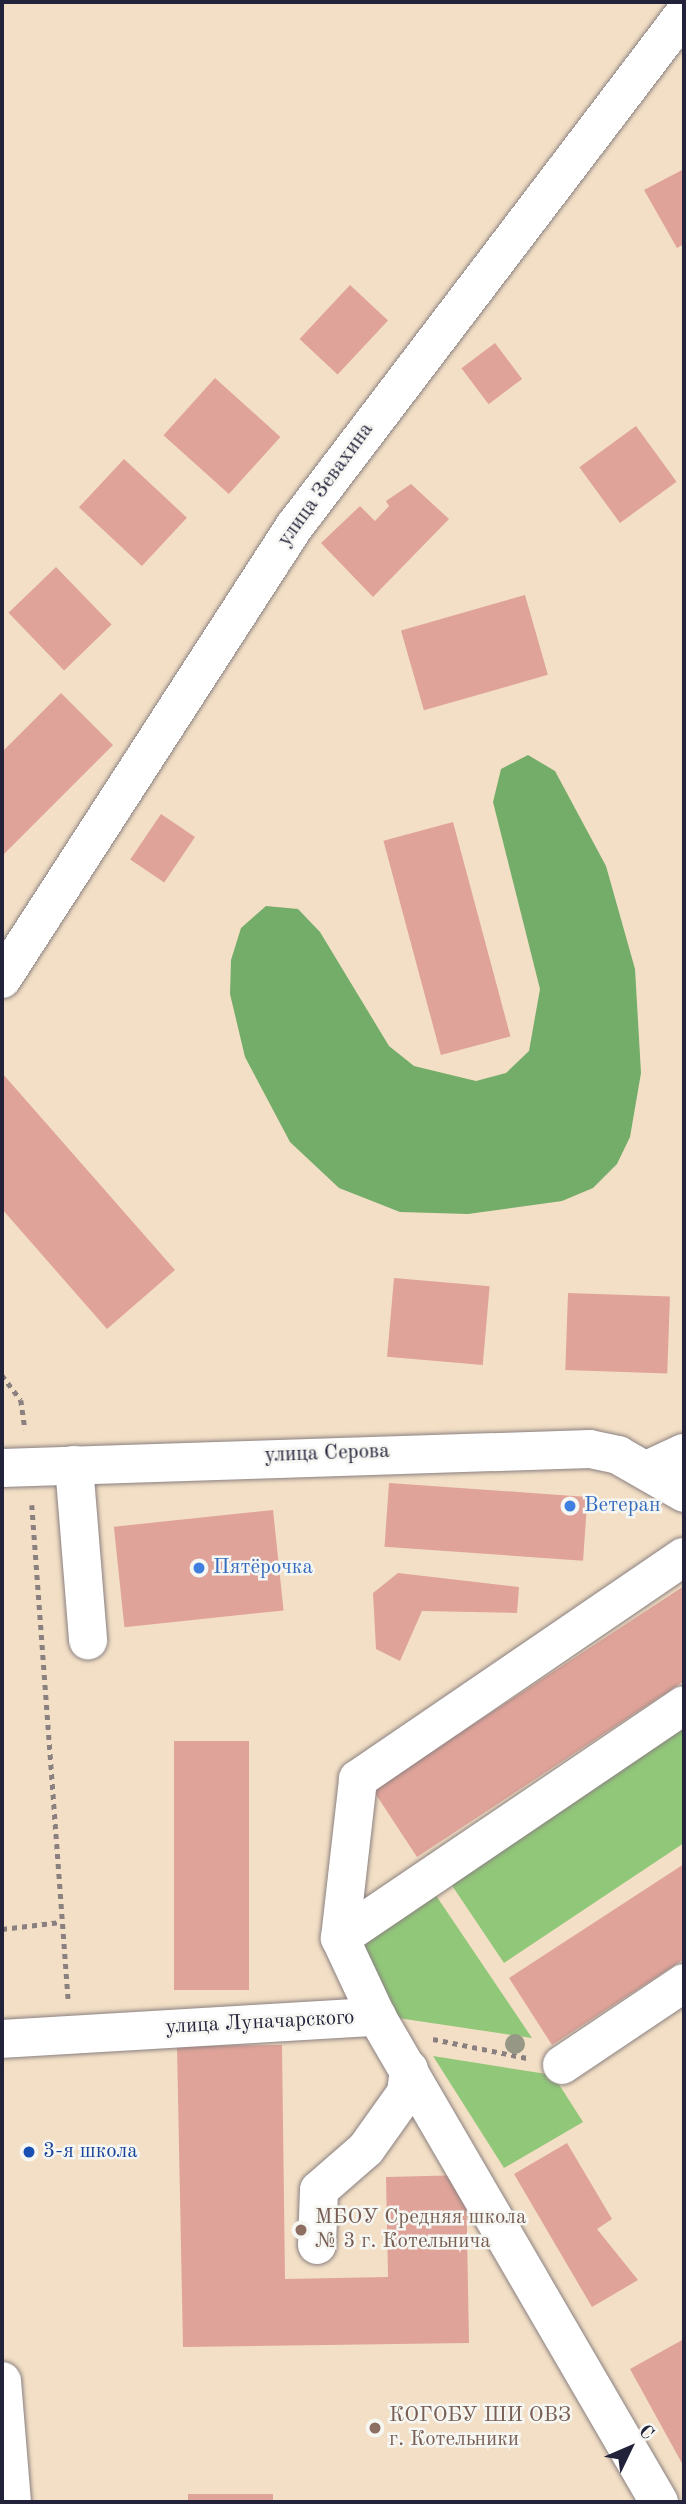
<!DOCTYPE html>
<meta charset="utf-8">
<style>
body{margin:0}
#map{position:relative;width:686px;height:2504px;overflow:hidden;background:#f3dfc5;font-family:"Old Standard TT",serif}
div>[style]{position:absolute}
[style*='--x']{left:calc(var(--x)*1px);top:calc(var(--y)*1px);width:calc(var(--w)*1px);rotate:calc(var(--a)*1deg)}
.green>*{inset:0;background:#91c779}
.forest>*{inset:0;background:#74ac69}
.building>*{inset:0;background:#e0a399;transform-origin:0 0}
.path>*{height:4.5px;margin-top:-2.25px;transform-origin:0;background:repeating-linear-gradient(90deg,#8a8080 0 5px,transparent 0 10px)}
.roads{filter:drop-shadow(0 0 2px #8a8080) drop-shadow(0 0 2px #8a8080)}
.minor>*{height:38px;margin:-19px;padding:0 19px;transform-origin:19px;border-radius:19px;background:#fff}
.major>*{height:38px;margin:-19px;padding:0 19px;transform-origin:19px;border-radius:19px;background:#fff}
.trees>*{width:20px;height:20px;margin:-10px;border-radius:50%;background:#969785}
.dots>*{width:19px;height:19px;translate:-50% -50%;box-sizing:border-box;border:4px solid #f6f6f2;border-radius:50%}
span{translate:-50% -50%;white-space:nowrap;text-align:center;line-height:1.15;-webkit-text-stroke:5px #f6f6f2;paint-order:stroke}
.street-label{font-size:21px;color:#22223b}
.shop-label{font-size:21px;color:#366cbe}
.left{translate:0 -50%;text-align:left}
.transit-label{font-size:21px;color:#164399}
.education-label{font-size:21px;color:#785e54}
.frame{position:absolute;inset:0;border:4px solid #22223b;pointer-events:none}
.north{position:absolute;left:595px;top:2413px;width:70px;height:70px;-webkit-text-stroke:5px #f6f6f2;paint-order:stroke;rotate:46deg;font-size:19px;font-weight:700;line-height:28px;text-align:center;color:#22223b}
.north::after{content:'';display:block;margin:auto;width:24px;height:32px;background:#22223b;clip-path:polygon(50% 0,100% 100%,50% 72%,0 100%)}
</style>
<div id="map">
<div class="green">
<i style="clip-path:polygon(684px 1724px,684px 1843px,504px 1963px,449px 1881px)"></i>
<i style="clip-path:polygon(435px 1894px,532px 2038px,398px 2018px,361px 1944px)"></i>
<i style="clip-path:polygon(433px 2056px,553px 2075px,583px 2122px,504px 2168px)"></i>
</div>
<div class="forest">
<i style="clip-path:polygon(528px 755px,555px 771px,606px 866px,635px 969px,641px 1073px,630px 1137px,617px 1164px,593px 1188px,562px 1201px,468px 1214px,400px 1212px,339px 1188px,290px 1142px,245px 1057px,230px 994px,231px 960px,241px 928px,266px 906px,298px 909px,320px 932px,389px 1046px,414px 1066px,476px 1081px,506px 1073px,529px 1051px,540px 989px,493px 802px,501px 769px)"></i>
</div>
<div class="building">
<i style="clip-path:polygon(684px 169px,684px 244px,677px 248px,644px 190px)"></i>
<i style="left:350px;top:285px;width:52px;height:74px;rotate:43deg"></i>
<i style="left:495px;top:343px;width:45px;height:42px;rotate:53deg"></i>
<i style="left:215px;top:378px;width:88px;height:77px;rotate:42deg"></i>
<i style="left:636px;top:426px;width:69px;height:70px;rotate:54deg"></i>
<i style="left:124px;top:459px;width:86px;height:66px;rotate:43deg"></i>
<i style="clip-path:polygon(411px 484px,449px 519px,373px 597px,321px 543px,360px 506px,375px 521px,389px 506px,386px 501px)"></i>
<i style="left:56px;top:567px;width:80px;height:66px;rotate:46deg"></i>
<i style="left:525px;top:595px;width:83px;height:129px;rotate:74deg"></i>
<i style="clip-path:polygon(61px 693px,113px 745px,2px 856px,2px 752px)"></i>
<i style="left:161px;top:814px;width:41px;height:55px;rotate:34deg"></i>
<i style="left:453px;top:822px;width:222px;height:72px;rotate:75deg"></i>
<i style="clip-path:polygon(2px 1073px,175px 1270px,107px 1329px,2px 1209px)"></i>
<i style="left:394px;top:1278px;width:96px;height:79px;rotate:5deg"></i>
<i style="left:568px;top:1293px;width:102px;height:77px;rotate:2deg"></i>
<i style="left:389px;top:1483px;width:199px;height:64px;rotate:4deg"></i>
<i style="left:273px;top:1510px;width:101px;height:160px;rotate:84deg"></i>
<i style="clip-path:polygon(398px 1573px,519px 1587px,517px 1613px,422px 1611px,400px 1661px,376px 1649px,373px 1593px)"></i>
<i style="clip-path:polygon(684px 1586px,684px 1681px,417px 1857px,373px 1790px)"></i>
<i style="left:174px;top:1741px;width:75px;height:249px"></i>
<i style="clip-path:polygon(684px 1864px,684px 1959px,552px 2045px,509px 1978px)"></i>
<i style="clip-path:polygon(282px 2045px,285px 2279px,388px 2277px,386px 2177px,466px 2175px,469px 2343px,183px 2347px,177px 2046px)"></i>
<i style="clip-path:polygon(567px 2143px,612px 2219px,597px 2229px,638px 2280px,592px 2307px,514px 2174px)"></i>
<i style="clip-path:polygon(684px 2339px,684px 2467px,630px 2369px)"></i>
<i style="left:188px;top:2494px;width:85px;height:8px"></i>
</div>
<div class="path">
<i style="--x:2;--y:1375;--w:31;--a:53"></i>
<i style="--x:21;--y:1400;--w:30;--a:82"></i>
<i style="--x:32;--y:1505;--w:495;--a:85.8"></i>
<i style="--x:2;--y:1929;--w:59;--a:-6.8"></i>
<i style="--x:433;--y:2039;--w:96;--a:11.4"></i>
</div>
<div class="roads">
<div class="minor">
<i style="--x:2;--y:979;--w:538;--a:-57.14"></i>
<i style="--x:294;--y:527;--w:644;--a:-52.76"></i>
<i style="--x:74;--y:1465;--w:176;--a:85.4"></i>
<i style="--x:2;--y:1468;--w:588;--a:-1.85"></i>
<i style="--x:590;--y:1449;--w:29;--a:12"></i>
<i style="--x:618;--y:1455;--w:76;--a:29.9"></i>
<i style="--x:649;--y:1469;--w:38;--a:-25"></i>
<i style="--x:340;--y:1938;--w:160;--a:-83.5"></i>
<i style="--x:358;--y:1779;--w:394;--a:-34.3"></i>
<i style="--x:2;--y:2039;--w:376;--a:-3.4"></i>
<i style="--x:562;--y:2065;--w:147;--a:-33.9"></i>
<i style="--x:317;--y:2245;--w:55;--a:-87.9"></i>
<i style="--x:319;--y:2190;--w:62;--a:-41.1"></i>
<i style="--x:366;--y:2149;--w:69;--a:-54.5"></i>
<i style="--x:406;--y:2093;--w:24;--a:-83"></i>
<i style="--x:659;--y:2502;--w:561;--a:-120.18"></i>
<i style="--x:377;--y:2017;--w:87;--a:-115.1"></i>
<i style="--x:340;--y:1938;--w:415;--a:-34.1"></i>
</div>
<div class="major">
<i style="--x:2;--y:2381;--w:121;--a:85.3"></i>
</div>
</div>
<div class="trees">
<i style="left:515px;top:2044px"></i>
</div>
<div class="dots">
<i style="left:570px;top:1506px;background:#3f7fe0"></i>
<i style="left:199px;top:1568px;background:#3f7fe0"></i>
<i style="left:29px;top:2152px;background:#1a4fb4"></i>
<i style="left:301px;top:2230px;background:#8d6e63"></i>
<i style="left:375px;top:2428px;background:#8d6e63"></i>
</div>
<div class="street-label">
<span style="left:326px;top:485px;rotate:-54deg">улица Зевахина</span>
<span style="left:327px;top:1454px;rotate:-2deg">улица Серова</span>
<span style="left:260px;top:2023px;rotate:-3deg">улица Луначарского</span>
</div>
<div class="shop-label">
<span class="left" style="left:584px;top:1506px">Ветеран</span>
<span class="left" style="left:213px;top:1568px">Пятёрочка</span>
</div>
<div class="transit-label">
<span class="left" style="left:43px;top:2152px">3-я школа</span>
</div>
<div class="education-label">
<span class="left" style="left:315px;top:2230px">МБОУ Средняя школа<br>№ 3 г. Котельнича</span>
<span class="left" style="left:389px;top:2428px">КОГОБУ ШИ ОВЗ<br>г. Котельники</span>
</div>
<div class="frame"></div>
<div class="north">С</div>
</div>
